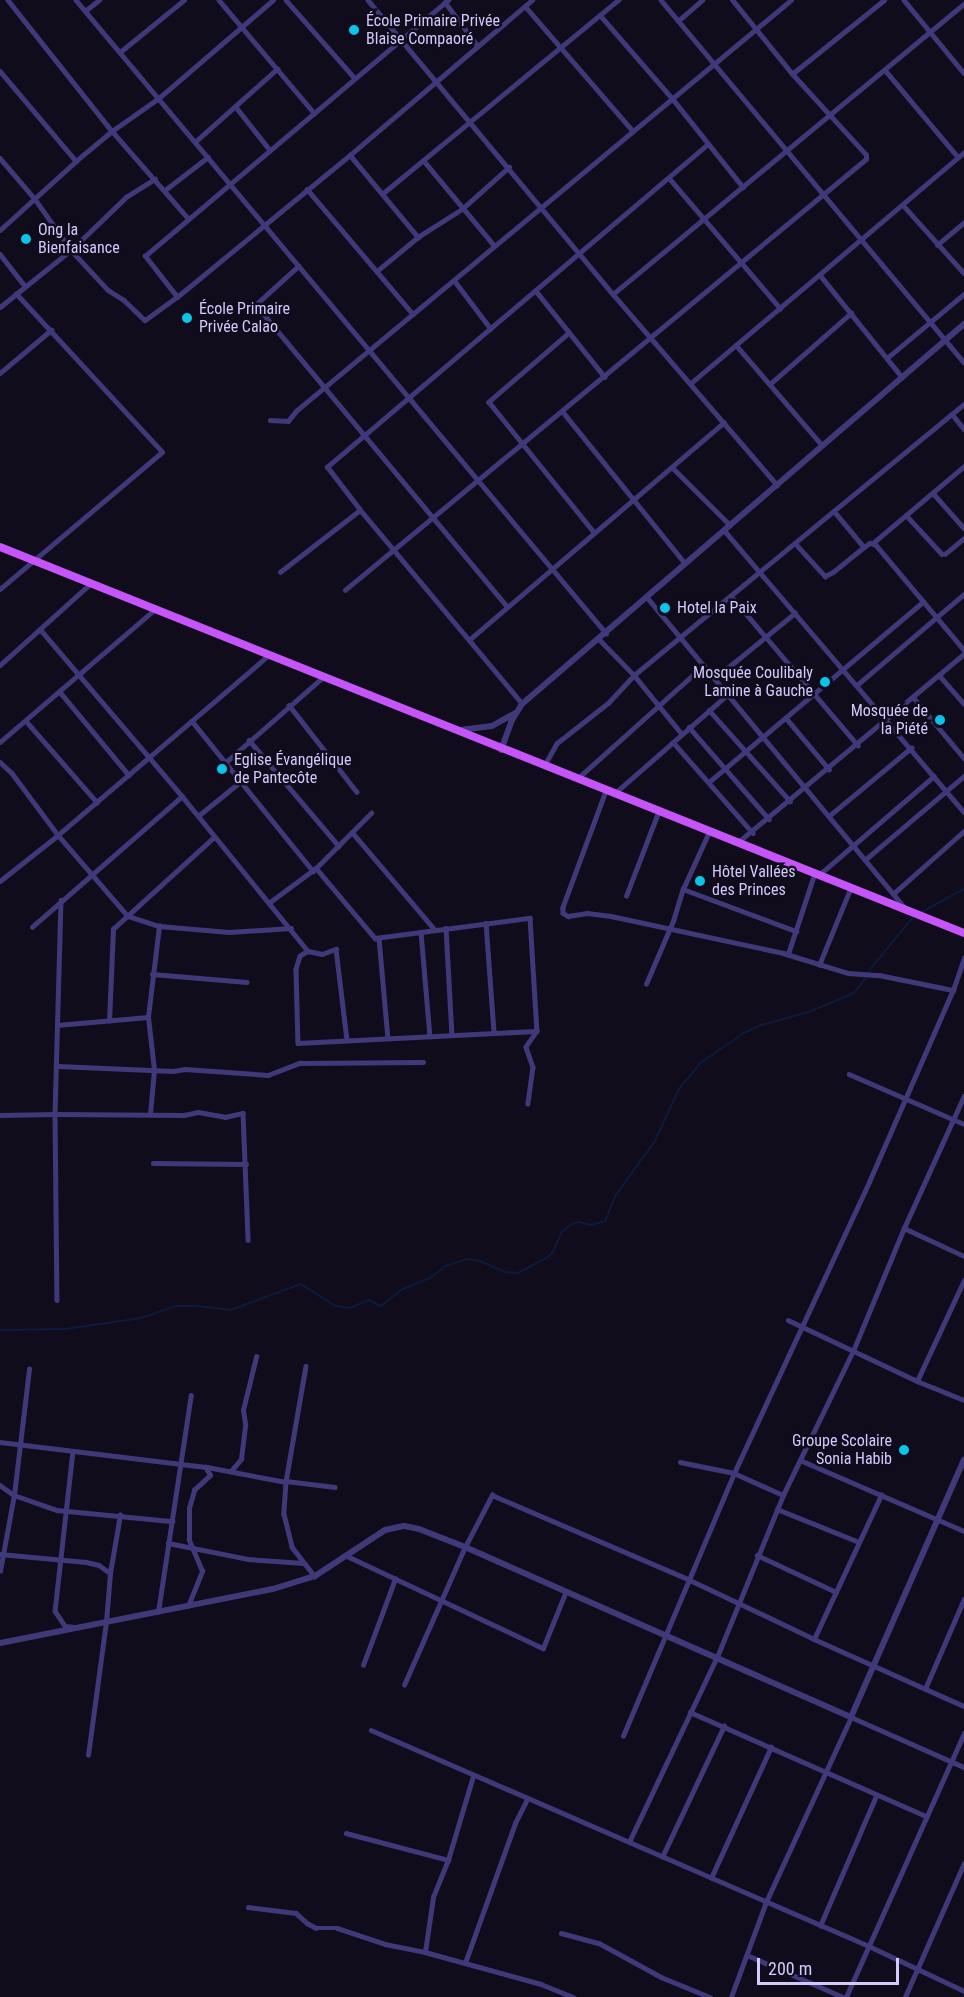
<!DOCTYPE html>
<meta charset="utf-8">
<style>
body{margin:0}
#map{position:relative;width:964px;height:1997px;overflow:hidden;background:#100c1c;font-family:"Roboto Condensed",sans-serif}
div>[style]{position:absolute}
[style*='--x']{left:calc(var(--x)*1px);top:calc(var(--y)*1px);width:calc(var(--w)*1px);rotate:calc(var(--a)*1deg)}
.stream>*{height:1.5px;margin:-0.75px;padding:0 0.75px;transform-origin:0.75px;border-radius:0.75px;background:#0c1b3b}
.minor>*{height:4.5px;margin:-2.25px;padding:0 2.25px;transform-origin:2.25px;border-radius:2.25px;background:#3f3979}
.tertiary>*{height:6px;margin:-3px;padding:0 3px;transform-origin:3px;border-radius:3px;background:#3f3979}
.primary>*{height:8px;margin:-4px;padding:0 4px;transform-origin:4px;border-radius:4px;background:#c655f9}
.dots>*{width:16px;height:16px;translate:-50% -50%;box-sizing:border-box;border:3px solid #100c1c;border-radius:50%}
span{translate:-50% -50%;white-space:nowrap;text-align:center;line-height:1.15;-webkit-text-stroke:5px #100c1c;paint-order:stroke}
.poi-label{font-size:16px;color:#d2c9fd}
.left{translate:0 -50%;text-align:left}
.right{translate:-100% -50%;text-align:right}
.scale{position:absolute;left:757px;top:1958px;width:142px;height:27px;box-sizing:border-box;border:3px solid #d2c9fd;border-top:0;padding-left:8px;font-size:18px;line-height:21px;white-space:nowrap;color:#d2c9fd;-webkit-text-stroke:4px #100c1c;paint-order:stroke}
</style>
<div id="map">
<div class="stream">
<i style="--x:922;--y:912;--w:48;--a:-28.7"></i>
<i style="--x:869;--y:971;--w:70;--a:-50.8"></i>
<i style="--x:0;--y:1330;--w:65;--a:-0.9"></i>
<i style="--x:65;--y:1329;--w:77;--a:-8.2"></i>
<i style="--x:141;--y:1318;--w:36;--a:-19"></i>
<i style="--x:175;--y:1306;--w:23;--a:0"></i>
<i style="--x:198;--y:1306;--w:33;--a:7"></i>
<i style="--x:231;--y:1310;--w:75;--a:-20.4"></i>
<i style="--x:301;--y:1284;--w:41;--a:32.2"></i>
<i style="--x:336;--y:1306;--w:14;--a:8"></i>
<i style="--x:350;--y:1308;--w:21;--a:-23"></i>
<i style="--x:369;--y:1300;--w:13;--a:27"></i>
<i style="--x:381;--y:1306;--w:28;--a:-38"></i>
<i style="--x:403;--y:1289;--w:29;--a:-22"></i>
<i style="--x:430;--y:1278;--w:20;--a:-37"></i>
<i style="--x:446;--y:1266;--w:22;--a:-18"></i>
<i style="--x:467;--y:1259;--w:13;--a:9"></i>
<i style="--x:480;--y:1261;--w:28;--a:23"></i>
<i style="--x:506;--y:1272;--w:12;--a:5"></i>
<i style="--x:518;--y:1273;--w:34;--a:-28"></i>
<i style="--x:548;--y:1257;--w:7;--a:-45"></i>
<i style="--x:553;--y:1252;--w:22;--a:-66"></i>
<i style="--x:562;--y:1232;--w:13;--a:-39"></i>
<i style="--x:572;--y:1224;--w:7;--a:-16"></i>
<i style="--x:579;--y:1222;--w:13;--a:13"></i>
<i style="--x:592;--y:1225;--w:14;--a:-17"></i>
<i style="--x:605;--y:1221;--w:28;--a:-67"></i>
<i style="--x:616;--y:1195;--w:67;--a:-54.2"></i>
<i style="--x:655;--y:1141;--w:57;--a:-65.2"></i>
<i style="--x:679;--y:1089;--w:35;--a:-50"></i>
<i style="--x:702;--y:1062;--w:51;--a:-34.6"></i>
<i style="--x:744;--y:1033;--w:19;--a:-25"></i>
<i style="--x:761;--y:1025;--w:50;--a:-15.2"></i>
<i style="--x:809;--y:1012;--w:49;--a:-22.9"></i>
<i style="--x:854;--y:993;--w:22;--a:-51"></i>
</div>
<div class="minor">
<i style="--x:8;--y:0;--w:167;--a:51.6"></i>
<i style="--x:112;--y:131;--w:116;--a:48.9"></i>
<i style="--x:76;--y:0;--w:826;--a:50.06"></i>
<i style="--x:219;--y:0;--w:148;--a:49.9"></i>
<i style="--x:286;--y:0;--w:103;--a:48.6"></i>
<i style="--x:368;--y:0;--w:383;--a:50.2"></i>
<i style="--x:613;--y:294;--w:252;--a:49.3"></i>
<i style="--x:661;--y:0;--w:472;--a:50.1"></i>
<i style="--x:904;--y:0;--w:94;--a:50.6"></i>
<i style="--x:445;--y:2;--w:54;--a:53.3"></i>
<i style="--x:525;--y:6;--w:165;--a:49.2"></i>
<i style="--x:85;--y:11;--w:18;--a:-38"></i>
<i style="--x:600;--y:15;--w:110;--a:49.1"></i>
<i style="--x:672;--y:98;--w:114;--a:51.4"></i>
<i style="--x:678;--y:21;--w:32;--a:-41"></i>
<i style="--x:120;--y:52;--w:82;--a:-39.1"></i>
<i style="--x:885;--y:70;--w:114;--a:50"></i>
<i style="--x:0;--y:71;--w:118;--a:49.8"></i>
<i style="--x:792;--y:74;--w:118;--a:-38.8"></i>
<i style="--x:236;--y:107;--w:55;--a:51.7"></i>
<i style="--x:195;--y:142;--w:110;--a:-41.7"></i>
<i style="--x:350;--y:155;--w:107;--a:50.3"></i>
<i style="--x:0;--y:158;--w:54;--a:49.5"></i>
<i style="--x:35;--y:199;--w:62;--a:54.8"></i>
<i style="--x:71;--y:250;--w:54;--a:47.2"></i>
<i style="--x:108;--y:290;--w:19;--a:32"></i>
<i style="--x:124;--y:300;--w:29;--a:44"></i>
<i style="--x:145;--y:320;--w:39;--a:-36"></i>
<i style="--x:177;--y:297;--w:224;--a:-39.4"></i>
<i style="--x:350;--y:155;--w:239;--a:-40.4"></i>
<i style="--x:424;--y:161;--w:109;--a:50.2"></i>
<i style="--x:670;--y:179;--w:170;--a:49.5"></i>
<i style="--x:307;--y:189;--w:164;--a:49.7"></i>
<i style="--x:165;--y:190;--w:54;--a:-37.5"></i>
<i style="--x:382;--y:194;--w:306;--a:-39.4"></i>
<i style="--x:903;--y:205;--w:91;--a:48.1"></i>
<i style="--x:0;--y:230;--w:103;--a:-42.2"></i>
<i style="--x:76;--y:161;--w:47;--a:-39.8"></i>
<i style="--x:112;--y:131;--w:57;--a:-35.1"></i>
<i style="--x:159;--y:98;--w:150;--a:-40.7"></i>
<i style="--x:937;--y:245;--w:35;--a:-40"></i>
<i style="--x:0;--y:254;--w:41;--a:52"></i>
<i style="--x:299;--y:266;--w:58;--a:137.8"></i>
<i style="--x:256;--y:305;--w:391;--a:50.2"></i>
<i style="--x:377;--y:271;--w:53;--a:-39.7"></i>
<i style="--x:418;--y:237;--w:52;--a:-32.5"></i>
<i style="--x:462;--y:209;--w:63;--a:-41.8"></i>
<i style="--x:820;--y:275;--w:131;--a:51.2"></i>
<i style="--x:454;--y:280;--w:61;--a:52.9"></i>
<i style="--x:536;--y:291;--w:110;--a:51.3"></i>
<i style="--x:613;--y:294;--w:455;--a:-39.6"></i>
<i style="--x:177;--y:297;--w:52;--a:-128"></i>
<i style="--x:145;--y:256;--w:397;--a:-40.2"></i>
<i style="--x:0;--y:307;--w:91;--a:-38.8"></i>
<i style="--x:71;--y:250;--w:76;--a:-43.9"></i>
<i style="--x:126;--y:197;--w:34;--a:-32"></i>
<i style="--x:569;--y:333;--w:106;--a:139.2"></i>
<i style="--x:489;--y:402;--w:166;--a:51.1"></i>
<i style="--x:736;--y:345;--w:132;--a:49.3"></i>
<i style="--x:887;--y:358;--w:100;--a:-39.7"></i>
<i style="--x:0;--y:373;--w:67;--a:-40.1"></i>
<i style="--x:691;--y:383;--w:358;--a:-40.2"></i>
<i style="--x:770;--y:384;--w:108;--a:-41.2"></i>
<i style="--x:563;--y:412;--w:194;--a:51.1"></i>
<i style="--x:952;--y:414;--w:19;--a:51"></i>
<i style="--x:270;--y:420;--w:18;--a:3"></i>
<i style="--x:288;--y:421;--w:13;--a:-51"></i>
<i style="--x:296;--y:411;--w:643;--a:-39.7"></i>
<i style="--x:672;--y:467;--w:82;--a:45"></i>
<i style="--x:933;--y:493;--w:47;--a:48.5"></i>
<i style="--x:834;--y:511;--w:47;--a:50.2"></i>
<i style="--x:864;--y:547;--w:7;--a:-34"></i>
<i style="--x:870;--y:543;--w:6;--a:18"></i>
<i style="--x:876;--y:545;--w:137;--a:50"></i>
<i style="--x:906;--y:515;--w:53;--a:47.3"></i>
<i style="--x:942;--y:554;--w:3;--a:0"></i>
<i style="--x:945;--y:554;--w:25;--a:-40"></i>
<i style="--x:724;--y:530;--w:370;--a:49.6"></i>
<i style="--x:795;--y:543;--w:45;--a:47.7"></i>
<i style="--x:825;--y:576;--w:9;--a:-27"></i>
<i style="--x:833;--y:572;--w:40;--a:-39"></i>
<i style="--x:873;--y:543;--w:119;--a:-40.2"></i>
<i style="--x:280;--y:572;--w:101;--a:-37.8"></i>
<i style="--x:0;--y:589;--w:212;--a:-40.2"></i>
<i style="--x:162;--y:452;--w:215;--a:-132.7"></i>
<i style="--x:345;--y:590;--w:676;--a:-39.6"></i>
<i style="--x:866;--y:159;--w:4;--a:-90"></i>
<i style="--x:866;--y:155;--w:110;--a:-132.4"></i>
<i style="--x:792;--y:74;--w:95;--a:-129"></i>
<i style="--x:646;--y:596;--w:404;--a:50.3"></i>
<i style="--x:731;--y:596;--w:196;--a:49.6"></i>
<i style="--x:40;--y:629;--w:219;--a:49.6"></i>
<i style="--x:182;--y:796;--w:200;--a:50.9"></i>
<i style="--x:308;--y:951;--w:14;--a:12"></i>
<i style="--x:322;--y:954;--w:15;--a:-20"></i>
<i style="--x:336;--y:949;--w:92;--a:83.1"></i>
<i style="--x:599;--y:639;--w:50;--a:45.8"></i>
<i style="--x:634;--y:675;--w:76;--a:50.9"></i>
<i style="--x:469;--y:640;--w:335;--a:-40.5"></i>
<i style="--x:0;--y:665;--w:121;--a:-42"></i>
<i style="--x:939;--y:675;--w:38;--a:49"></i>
<i style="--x:715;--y:678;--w:103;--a:-39.1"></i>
<i style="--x:857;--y:685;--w:140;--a:-40.4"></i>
<i style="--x:60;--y:692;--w:108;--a:50.3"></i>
<i style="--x:913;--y:697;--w:80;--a:50.1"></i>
<i style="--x:522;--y:704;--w:253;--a:-129.9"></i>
<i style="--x:360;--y:510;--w:54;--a:-127.5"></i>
<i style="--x:327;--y:467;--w:499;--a:-40.3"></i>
<i style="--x:289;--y:705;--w:110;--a:52"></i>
<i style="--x:709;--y:710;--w:122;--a:48.3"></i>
<i style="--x:786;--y:718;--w:67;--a:49.9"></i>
<i style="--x:26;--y:721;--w:108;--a:48.8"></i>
<i style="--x:192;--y:721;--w:193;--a:51.1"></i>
<i style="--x:689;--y:727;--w:122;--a:49"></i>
<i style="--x:249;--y:740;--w:139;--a:49.7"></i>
<i style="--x:0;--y:742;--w:204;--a:-40.6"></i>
<i style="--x:673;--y:742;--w:121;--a:48.7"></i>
<i style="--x:0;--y:762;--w:16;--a:43"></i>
<i style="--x:12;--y:773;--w:77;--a:53.4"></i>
<i style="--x:58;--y:835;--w:107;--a:49.2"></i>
<i style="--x:128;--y:916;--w:33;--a:18"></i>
<i style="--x:159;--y:926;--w:70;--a:4.9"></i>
<i style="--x:229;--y:932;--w:62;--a:-3.7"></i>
<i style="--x:226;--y:762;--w:129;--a:-41.2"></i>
<i style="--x:544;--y:766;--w:26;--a:-61"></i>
<i style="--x:557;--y:743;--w:65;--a:-38.1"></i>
<i style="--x:608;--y:703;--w:38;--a:-47"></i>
<i style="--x:634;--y:675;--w:427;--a:-39.4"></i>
<i style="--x:578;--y:778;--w:169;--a:-41.9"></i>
<i style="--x:709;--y:782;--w:280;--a:-40.1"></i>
<i style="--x:606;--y:791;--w:124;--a:110.3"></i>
<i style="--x:563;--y:907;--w:6;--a:90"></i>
<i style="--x:563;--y:913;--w:6;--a:31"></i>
<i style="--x:568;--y:916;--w:19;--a:-9"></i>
<i style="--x:587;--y:913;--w:24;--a:7"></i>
<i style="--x:611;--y:916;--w:176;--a:12.1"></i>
<i style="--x:783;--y:953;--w:68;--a:17.1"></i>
<i style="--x:848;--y:973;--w:31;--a:4"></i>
<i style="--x:879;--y:975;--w:76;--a:11.5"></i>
<i style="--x:615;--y:793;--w:150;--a:-41.2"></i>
<i style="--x:198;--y:816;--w:55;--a:-39.1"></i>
<i style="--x:829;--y:816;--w:107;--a:-39.7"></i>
<i style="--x:352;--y:832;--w:128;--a:49.7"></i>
<i style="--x:737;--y:843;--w:295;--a:-39.8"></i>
<i style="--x:866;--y:859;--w:128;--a:-40.3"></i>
<i style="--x:316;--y:868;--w:92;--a:49.9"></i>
<i style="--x:375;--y:938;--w:156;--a:-7.4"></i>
<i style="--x:530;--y:918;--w:113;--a:86.5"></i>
<i style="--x:537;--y:1031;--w:19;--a:125"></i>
<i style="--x:526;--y:1047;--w:21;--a:71"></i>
<i style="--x:533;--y:1067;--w:37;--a:98"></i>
<i style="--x:820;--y:874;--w:150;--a:-40.7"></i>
<i style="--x:0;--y:881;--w:74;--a:-38.4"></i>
<i style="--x:58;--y:835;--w:277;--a:-40.5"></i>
<i style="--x:683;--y:889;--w:121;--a:20.4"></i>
<i style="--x:893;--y:894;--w:95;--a:-41.6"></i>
<i style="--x:626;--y:896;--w:92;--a:-69"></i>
<i style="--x:61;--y:900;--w:214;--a:91.6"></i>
<i style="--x:55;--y:1114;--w:129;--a:0.4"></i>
<i style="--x:184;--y:1115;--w:14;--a:-12"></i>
<i style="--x:198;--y:1112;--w:27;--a:10"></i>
<i style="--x:225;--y:1117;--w:18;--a:-13"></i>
<i style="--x:243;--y:1113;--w:127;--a:87.7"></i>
<i style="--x:270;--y:902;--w:57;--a:-36.5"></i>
<i style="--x:316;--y:868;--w:78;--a:-45"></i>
<i style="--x:486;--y:923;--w:109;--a:85.8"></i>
<i style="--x:32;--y:927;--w:199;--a:-41.1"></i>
<i style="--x:446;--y:928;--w:106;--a:86.8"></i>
<i style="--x:421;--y:932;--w:104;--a:85.1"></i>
<i style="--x:379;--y:938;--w:100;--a:84.9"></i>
<i style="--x:308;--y:951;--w:9;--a:148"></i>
<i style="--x:300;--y:956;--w:14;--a:107"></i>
<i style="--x:296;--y:969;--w:74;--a:88.5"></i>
<i style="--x:298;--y:1043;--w:239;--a:-2.9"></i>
<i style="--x:788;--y:954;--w:86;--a:-71.8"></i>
<i style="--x:819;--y:965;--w:84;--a:-67.7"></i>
<i style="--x:152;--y:974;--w:95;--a:4.8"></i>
<i style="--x:646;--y:984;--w:69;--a:-66.8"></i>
<i style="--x:673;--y:921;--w:34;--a:-73"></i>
<i style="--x:683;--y:889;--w:63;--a:-65.5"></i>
<i style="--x:109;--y:1021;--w:92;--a:-87.5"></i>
<i style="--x:113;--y:929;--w:137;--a:-42.3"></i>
<i style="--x:57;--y:1025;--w:91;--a:-5"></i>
<i style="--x:58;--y:1066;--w:115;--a:2.5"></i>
<i style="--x:173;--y:1071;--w:12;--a:-9"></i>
<i style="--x:185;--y:1069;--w:83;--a:4.1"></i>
<i style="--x:268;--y:1075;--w:34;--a:-21"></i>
<i style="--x:300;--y:1063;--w:123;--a:-0.5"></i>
<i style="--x:849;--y:1074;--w:125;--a:23.5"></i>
<i style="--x:150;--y:1114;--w:44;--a:-84.8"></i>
<i style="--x:154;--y:1070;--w:53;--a:-96.5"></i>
<i style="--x:148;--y:1017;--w:92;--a:-83.1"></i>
<i style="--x:0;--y:1115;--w:55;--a:-1"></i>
<i style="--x:55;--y:1114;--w:186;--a:89.4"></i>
<i style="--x:153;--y:1163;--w:93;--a:0.6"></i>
<i style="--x:904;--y:1228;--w:66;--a:25"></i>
<i style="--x:788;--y:1320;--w:143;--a:25.3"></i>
<i style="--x:917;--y:1381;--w:51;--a:22"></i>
<i style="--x:306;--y:1366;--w:118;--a:99.8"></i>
<i style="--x:286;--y:1482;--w:32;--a:94"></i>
<i style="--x:284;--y:1514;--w:34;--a:76"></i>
<i style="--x:292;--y:1547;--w:37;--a:52"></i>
<i style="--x:917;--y:1381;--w:111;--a:-65"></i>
<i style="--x:0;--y:1442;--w:209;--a:6.9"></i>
<i style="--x:207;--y:1467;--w:80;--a:10.8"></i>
<i style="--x:73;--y:1451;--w:161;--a:96.4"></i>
<i style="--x:55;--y:1611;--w:18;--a:56"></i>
<i style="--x:65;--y:1626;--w:9;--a:6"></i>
<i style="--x:800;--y:1460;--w:179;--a:23.4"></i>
<i style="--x:680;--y:1462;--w:55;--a:11.5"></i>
<i style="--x:734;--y:1473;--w:54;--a:24.2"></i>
<i style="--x:231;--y:1471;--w:16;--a:-50"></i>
<i style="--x:241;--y:1459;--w:35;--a:-83"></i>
<i style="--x:245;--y:1424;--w:14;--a:-98"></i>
<i style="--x:243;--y:1410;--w:55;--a:-76.2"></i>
<i style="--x:286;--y:1481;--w:49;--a:7"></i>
<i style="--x:0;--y:1485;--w:17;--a:36"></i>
<i style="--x:14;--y:1495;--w:46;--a:19.2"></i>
<i style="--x:57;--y:1510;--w:116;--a:5.5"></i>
<i style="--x:777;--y:1509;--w:88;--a:21.9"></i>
<i style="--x:168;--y:1543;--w:82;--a:11.3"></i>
<i style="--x:248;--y:1559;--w:55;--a:4.2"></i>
<i style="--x:0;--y:1554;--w:86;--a:5.3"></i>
<i style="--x:86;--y:1562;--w:13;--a:13"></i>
<i style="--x:99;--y:1565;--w:14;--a:36"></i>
<i style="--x:345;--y:1555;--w:219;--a:25.2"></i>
<i style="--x:543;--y:1648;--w:61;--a:-68"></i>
<i style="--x:757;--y:1555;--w:87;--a:25.1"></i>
<i style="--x:0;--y:1571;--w:77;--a:-79.6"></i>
<i style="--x:14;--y:1495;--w:127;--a:-83.2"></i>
<i style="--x:188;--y:1606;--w:38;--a:-68"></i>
<i style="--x:202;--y:1571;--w:34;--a:-113"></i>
<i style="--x:189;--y:1540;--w:32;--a:-90"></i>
<i style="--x:189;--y:1508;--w:19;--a:-74"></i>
<i style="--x:194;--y:1490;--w:22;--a:-43"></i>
<i style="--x:210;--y:1475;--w:9;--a:-122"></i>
<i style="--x:158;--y:1612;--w:219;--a:-81.4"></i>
<i style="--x:814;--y:1639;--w:159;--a:-65"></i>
<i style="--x:363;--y:1665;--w:92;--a:-69.6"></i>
<i style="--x:404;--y:1685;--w:151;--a:-66.2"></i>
<i style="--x:465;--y:1547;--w:59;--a:-62.6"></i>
<i style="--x:492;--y:1495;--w:215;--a:23.2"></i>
<i style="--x:690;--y:1580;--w:137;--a:25.4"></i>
<i style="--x:814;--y:1639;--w:164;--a:24.1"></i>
<i style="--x:925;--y:1689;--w:98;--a:-66.6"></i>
<i style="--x:690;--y:1712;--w:258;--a:23.8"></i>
<i style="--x:371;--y:1730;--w:543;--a:23.45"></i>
<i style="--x:869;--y:1946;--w:105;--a:25.3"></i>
<i style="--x:623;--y:1736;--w:285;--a:-67.1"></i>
<i style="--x:734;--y:1473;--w:321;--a:-65.1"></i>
<i style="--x:869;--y:1182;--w:210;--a:-66.4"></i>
<i style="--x:953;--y:990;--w:34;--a:-71"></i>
<i style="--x:88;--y:1755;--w:134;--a:-82.3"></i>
<i style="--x:106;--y:1622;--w:49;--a:-85.3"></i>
<i style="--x:110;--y:1573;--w:59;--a:-80.2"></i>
<i style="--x:346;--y:1833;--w:106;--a:14.8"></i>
<i style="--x:629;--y:1842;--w:205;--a:-64.6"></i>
<i style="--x:717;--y:1657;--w:175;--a:-67.8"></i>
<i style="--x:783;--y:1495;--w:160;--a:-64.1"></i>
<i style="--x:853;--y:1351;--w:133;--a:-67.5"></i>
<i style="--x:904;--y:1228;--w:145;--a:-65.6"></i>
<i style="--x:662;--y:1857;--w:145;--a:-64.7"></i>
<i style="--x:711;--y:1878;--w:144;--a:-65.4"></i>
<i style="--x:248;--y:1907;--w:48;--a:7.1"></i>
<i style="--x:296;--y:1913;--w:15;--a:42"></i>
<i style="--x:307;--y:1923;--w:10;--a:29"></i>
<i style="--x:316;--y:1928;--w:21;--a:0"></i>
<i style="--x:337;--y:1928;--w:51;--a:18.4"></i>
<i style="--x:385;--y:1944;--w:41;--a:11.3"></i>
<i style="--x:425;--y:1952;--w:120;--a:15.4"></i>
<i style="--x:541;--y:1984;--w:35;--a:22"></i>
<i style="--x:820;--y:1926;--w:142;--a:-66.7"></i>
<i style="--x:561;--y:1933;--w:39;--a:15"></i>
<i style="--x:599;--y:1943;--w:71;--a:28.7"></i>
<i style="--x:661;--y:1977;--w:53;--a:22.2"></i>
<i style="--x:425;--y:1952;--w:56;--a:-81.7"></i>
<i style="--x:433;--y:1897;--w:40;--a:-68"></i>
<i style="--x:448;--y:1860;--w:88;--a:-73.4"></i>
<i style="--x:747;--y:1955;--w:105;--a:23.6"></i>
<i style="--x:465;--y:1963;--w:149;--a:-70.3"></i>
<i style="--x:515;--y:1823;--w:27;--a:-63"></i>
<i style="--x:731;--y:1997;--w:101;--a:-69.8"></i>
<i style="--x:766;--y:1902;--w:204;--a:-65.3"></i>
<i style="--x:851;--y:1717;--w:124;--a:23.9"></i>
<i style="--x:846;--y:1997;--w:289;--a:-65.9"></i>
<i style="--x:905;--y:1997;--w:146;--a:-66.2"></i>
</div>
<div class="tertiary">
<i style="--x:460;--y:730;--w:32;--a:-7"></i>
<i style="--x:492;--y:726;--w:26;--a:-29"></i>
<i style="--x:501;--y:750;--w:32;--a:-70"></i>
<i style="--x:512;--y:720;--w:19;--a:-58"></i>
<i style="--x:522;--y:704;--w:583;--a:-40.69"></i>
<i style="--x:0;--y:1643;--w:278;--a:-11.2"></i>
<i style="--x:273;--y:1589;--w:44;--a:-17.2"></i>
<i style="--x:315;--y:1576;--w:84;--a:-33.3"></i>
<i style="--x:385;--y:1530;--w:19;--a:-12"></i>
<i style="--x:404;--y:1526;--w:15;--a:11"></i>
<i style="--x:419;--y:1529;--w:49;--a:21.4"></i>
<i style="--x:465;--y:1547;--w:422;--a:23.8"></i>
<i style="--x:851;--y:1717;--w:281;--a:-66.3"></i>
</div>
<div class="primary">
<i style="--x:0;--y:547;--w:1038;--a:21.82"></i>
</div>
<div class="dots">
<i style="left:354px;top:30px;background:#09c5e9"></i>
<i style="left:26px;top:239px;background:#09c5e9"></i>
<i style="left:187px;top:318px;background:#09c5e9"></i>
<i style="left:665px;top:608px;background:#09c5e9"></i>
<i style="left:825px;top:682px;background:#09c5e9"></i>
<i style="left:940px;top:720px;background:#09c5e9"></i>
<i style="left:222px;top:769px;background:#09c5e9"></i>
<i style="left:700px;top:881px;background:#09c5e9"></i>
<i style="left:904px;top:1450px;background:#09c5e9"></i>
</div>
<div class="poi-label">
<span class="left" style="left:366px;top:30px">École Primaire Privée<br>Blaise Compaoré</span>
<span class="left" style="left:38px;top:239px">Ong la<br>Bienfaisance</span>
<span class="left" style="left:199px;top:318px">École Primaire<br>Privée Calao</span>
<span class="left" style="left:677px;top:608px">Hotel la Paix</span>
<span class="right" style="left:813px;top:682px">Mosquée Coulibaly<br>Lamine à Gauche</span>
<span class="right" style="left:928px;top:720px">Mosquée de<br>la Piété</span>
<span class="left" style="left:234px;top:769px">Eglise Évangélique<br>de Pantecôte</span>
<span class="left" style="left:712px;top:881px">Hôtel Vallées<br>des Princes</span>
<span class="right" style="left:892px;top:1450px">Groupe Scolaire<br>Sonia Habib</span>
</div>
<div class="scale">200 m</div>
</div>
